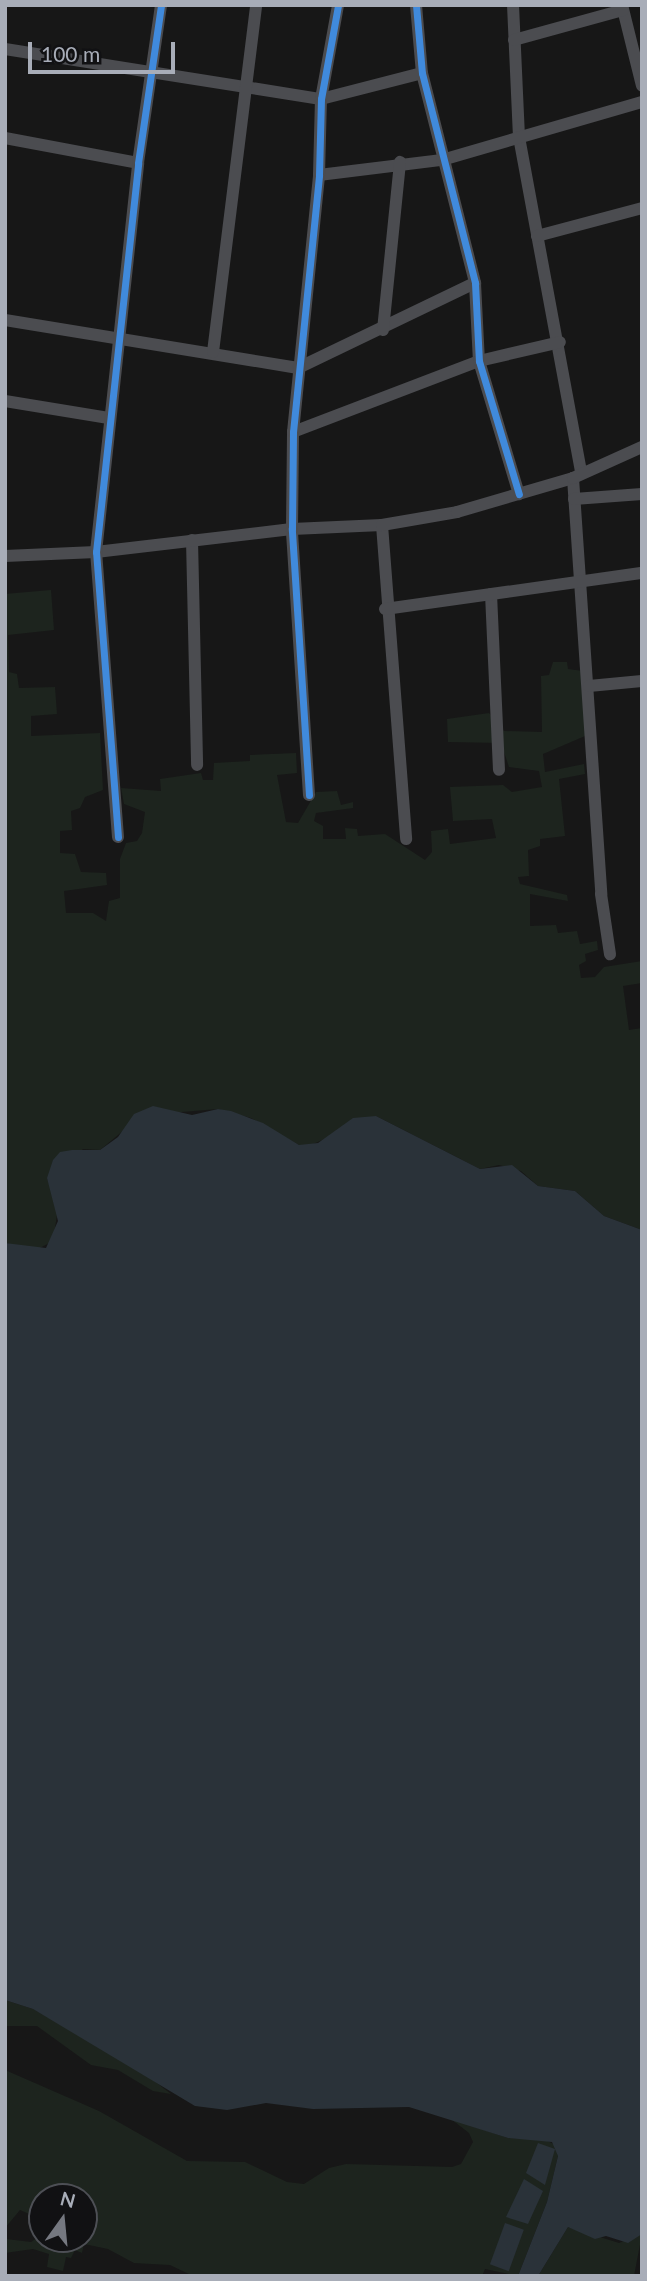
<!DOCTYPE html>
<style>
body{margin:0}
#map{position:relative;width:647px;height:2281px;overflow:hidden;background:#171717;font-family:Lato,sans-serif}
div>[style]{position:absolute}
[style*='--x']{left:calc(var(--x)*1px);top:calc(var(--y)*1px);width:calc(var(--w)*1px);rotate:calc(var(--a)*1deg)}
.green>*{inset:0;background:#1d241e}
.water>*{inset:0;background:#2a3239;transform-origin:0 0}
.minor>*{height:12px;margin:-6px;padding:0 6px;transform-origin:6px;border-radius:6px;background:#4b4c50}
.cycleway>*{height:7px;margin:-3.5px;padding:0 3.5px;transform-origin:3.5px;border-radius:3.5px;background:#408adc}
span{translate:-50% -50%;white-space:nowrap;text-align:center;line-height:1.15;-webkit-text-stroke:7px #111113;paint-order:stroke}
.frame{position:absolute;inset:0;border:7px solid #a8adb8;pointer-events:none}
.north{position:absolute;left:28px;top:2183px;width:70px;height:70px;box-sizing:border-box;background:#111113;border:2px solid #4d4f55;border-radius:50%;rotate:15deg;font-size:19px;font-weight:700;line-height:28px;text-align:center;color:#a8adb8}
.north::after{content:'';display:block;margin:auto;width:24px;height:32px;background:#757880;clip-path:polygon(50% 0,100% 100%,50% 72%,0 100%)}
.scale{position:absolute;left:28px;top:42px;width:147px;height:32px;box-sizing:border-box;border:4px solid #a8adb8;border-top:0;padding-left:9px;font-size:21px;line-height:24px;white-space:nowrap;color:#a8adb8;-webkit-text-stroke:5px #111113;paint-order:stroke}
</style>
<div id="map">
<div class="green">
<i style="clip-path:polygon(51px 590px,54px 630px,8px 635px,9px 672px,17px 674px,19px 688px,55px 687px,57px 714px,31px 716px,31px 736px,100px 733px,103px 790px,85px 797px,80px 808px,71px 811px,72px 830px,60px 831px,60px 853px,75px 854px,81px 872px,106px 873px,107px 885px,64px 891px,66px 913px,93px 913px,106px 921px,109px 901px,120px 898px,120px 859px,126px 843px,137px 841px,142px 833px,145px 812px,124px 804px,121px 788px,161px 791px,160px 779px,201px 773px,203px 780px,213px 780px,214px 763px,250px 761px,250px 755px,296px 753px,297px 773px,277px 775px,286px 822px,298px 823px,316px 792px,337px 791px,341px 805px,353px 802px,353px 808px,316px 813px,314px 821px,323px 826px,323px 839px,346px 839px,345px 828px,357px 829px,358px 836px,385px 834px,425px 860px,432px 852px,431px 831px,448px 829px,450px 844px,496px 838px,492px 819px,453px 821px,450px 787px,503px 785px,512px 792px,542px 787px,539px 771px,509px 767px,501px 743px,448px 742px,447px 719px,489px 713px,504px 731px,542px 732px,541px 676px,549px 675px,553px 662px,567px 662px,568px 669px,583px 671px,585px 736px,543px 754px,545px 772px,584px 764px,585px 774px,559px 779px,565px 836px,540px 839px,540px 846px,528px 850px,529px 876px,518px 877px,520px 884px,567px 895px,568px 901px,530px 894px,530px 926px,556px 925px,558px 933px,577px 931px,580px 944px,597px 941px,598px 950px,585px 954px,586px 961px,579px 965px,581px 978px,595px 977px,604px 967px,642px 961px,642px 983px,623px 986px,629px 1030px,642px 1028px,642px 1230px,604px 1216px,575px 1191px,538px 1186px,521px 1171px,499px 1165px,480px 1169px,376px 1116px,311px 1145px,299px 1145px,251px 1118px,218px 1109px,182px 1112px,124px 1130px,100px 1150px,83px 1149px,47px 1178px,58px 1208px,53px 1241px,38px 1249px,5px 1243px,5px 594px)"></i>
<i style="clip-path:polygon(5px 2000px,33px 2009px,139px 2069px,171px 2094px,153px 2091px,118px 2070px,91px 2065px,37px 2026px,5px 2026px)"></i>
<i style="clip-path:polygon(evenodd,5px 2070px,99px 2111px,187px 2161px,245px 2162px,287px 2182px,304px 2184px,329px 2168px,346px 2164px,452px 2167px,461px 2164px,473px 2142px,469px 2133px,451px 2119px,508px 2138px,544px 2139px,557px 2146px,558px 2156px,547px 2202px,518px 2276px,485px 2269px,482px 2276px,193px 2276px,170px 2265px,134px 2263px,108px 2249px,84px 2244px,82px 2253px,75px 2250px,71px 2258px,66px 2257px,63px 2271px,47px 2267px,49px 2254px,33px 2249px,5px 2253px,6px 2239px,31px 2242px,37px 2238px,36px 2217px,20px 2210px,5px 2228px,5px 2070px,42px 2197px,84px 2197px,84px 2239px,42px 2239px,42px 2197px)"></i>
<i style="clip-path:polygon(568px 2227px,619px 2243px,642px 2234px,634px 2276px,538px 2276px)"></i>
</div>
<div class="water">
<i style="clip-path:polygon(153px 1106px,192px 1115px,218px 1109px,231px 1111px,263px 1123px,299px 1145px,318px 1143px,353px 1118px,376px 1116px,480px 1169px,512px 1165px,538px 1186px,575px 1191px,604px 1216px,642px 1230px,642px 2234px,628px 2243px,606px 2236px,595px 2239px,568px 2227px,538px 2276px,518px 2276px,547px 2202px,558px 2156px,552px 2142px,508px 2138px,409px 2107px,313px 2109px,266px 2103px,227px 2110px,195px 2106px,33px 2009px,5px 2000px,5px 1243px,46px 1248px,58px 1221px,47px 1178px,53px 1160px,60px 1152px,72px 1150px,100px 1150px,118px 1137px,134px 1114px)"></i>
<i style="clip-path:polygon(538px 2143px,555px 2149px,545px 2185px,526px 2173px)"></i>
<i style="clip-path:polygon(524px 2179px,543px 2191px,528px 2224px,506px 2217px)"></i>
<i style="left:505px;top:2223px;width:20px;height:44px;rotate:20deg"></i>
</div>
<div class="minor">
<i style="--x:416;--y:5;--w:68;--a:85"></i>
<i style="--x:422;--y:73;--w:217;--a:75.8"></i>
<i style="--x:475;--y:283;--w:78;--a:87.1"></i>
<i style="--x:479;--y:361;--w:139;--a:73.3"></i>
<i style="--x:513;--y:5;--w:132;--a:87.4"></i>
<i style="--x:519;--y:137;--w:342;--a:79.5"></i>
<i style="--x:622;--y:5;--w:83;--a:76.1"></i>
<i style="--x:514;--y:40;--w:113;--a:-15.4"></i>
<i style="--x:5;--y:49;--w:320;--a:9"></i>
<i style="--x:321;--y:99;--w:104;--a:-14.4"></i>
<i style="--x:5;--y:138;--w:135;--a:10.6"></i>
<i style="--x:319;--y:175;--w:124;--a:-7"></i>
<i style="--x:442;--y:160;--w:208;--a:-16.2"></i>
<i style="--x:537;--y:236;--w:109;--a:-14.9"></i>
<i style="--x:5;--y:320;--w:297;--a:9.3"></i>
<i style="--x:298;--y:368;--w:196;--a:-25.7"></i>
<i style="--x:383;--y:330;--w:169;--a:-84.2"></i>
<i style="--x:213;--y:352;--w:350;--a:-82.9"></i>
<i style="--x:5;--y:401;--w:105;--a:9.3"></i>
<i style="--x:293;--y:432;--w:199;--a:-20.9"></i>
<i style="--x:479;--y:361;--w:83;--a:-13.2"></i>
<i style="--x:573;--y:478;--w:417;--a:86.1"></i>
<i style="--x:601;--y:894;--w:61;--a:81.5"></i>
<i style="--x:574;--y:499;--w:68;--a:-4.2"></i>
<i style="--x:382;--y:525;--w:315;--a:85.6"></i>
<i style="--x:192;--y:540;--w:225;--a:88.7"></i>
<i style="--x:5;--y:556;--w:91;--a:-2.5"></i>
<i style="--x:96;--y:552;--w:197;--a:-6.7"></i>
<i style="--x:292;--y:529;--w:90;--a:-2.5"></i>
<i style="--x:382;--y:525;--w:76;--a:-9.8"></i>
<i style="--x:457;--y:512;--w:121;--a:-16.3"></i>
<i style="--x:573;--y:478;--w:76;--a:-24.2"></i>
<i style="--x:491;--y:594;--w:176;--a:87.4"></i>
<i style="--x:385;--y:609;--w:260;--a:-8"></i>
<i style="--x:589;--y:686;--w:53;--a:-5.4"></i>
<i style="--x:309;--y:795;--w:267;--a:-93.7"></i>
<i style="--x:292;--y:529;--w:97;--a:-89.4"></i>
<i style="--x:293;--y:432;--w:258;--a:-84.2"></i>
<i style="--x:319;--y:175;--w:76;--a:-88.5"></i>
<i style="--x:321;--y:99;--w:96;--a:-79.7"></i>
<i style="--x:118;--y:837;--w:286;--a:-94.4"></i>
<i style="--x:96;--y:552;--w:391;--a:-83.8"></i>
<i style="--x:138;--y:163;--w:160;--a:-81.7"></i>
</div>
<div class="cycleway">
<i style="--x:416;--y:5;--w:68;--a:85"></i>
<i style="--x:422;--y:73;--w:217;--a:75.8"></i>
<i style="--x:475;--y:283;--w:78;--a:87.1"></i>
<i style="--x:479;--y:361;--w:139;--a:73.3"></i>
<i style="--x:309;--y:795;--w:267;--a:-93.7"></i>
<i style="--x:292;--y:529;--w:97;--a:-89.4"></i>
<i style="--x:293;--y:432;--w:258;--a:-84.2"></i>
<i style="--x:319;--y:175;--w:76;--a:-88.5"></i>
<i style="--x:321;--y:99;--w:96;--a:-79.7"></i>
<i style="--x:118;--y:837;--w:286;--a:-94.4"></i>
<i style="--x:96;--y:552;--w:391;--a:-83.8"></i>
<i style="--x:138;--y:163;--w:160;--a:-81.7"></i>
</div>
<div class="frame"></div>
<div class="north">N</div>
<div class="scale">100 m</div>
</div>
